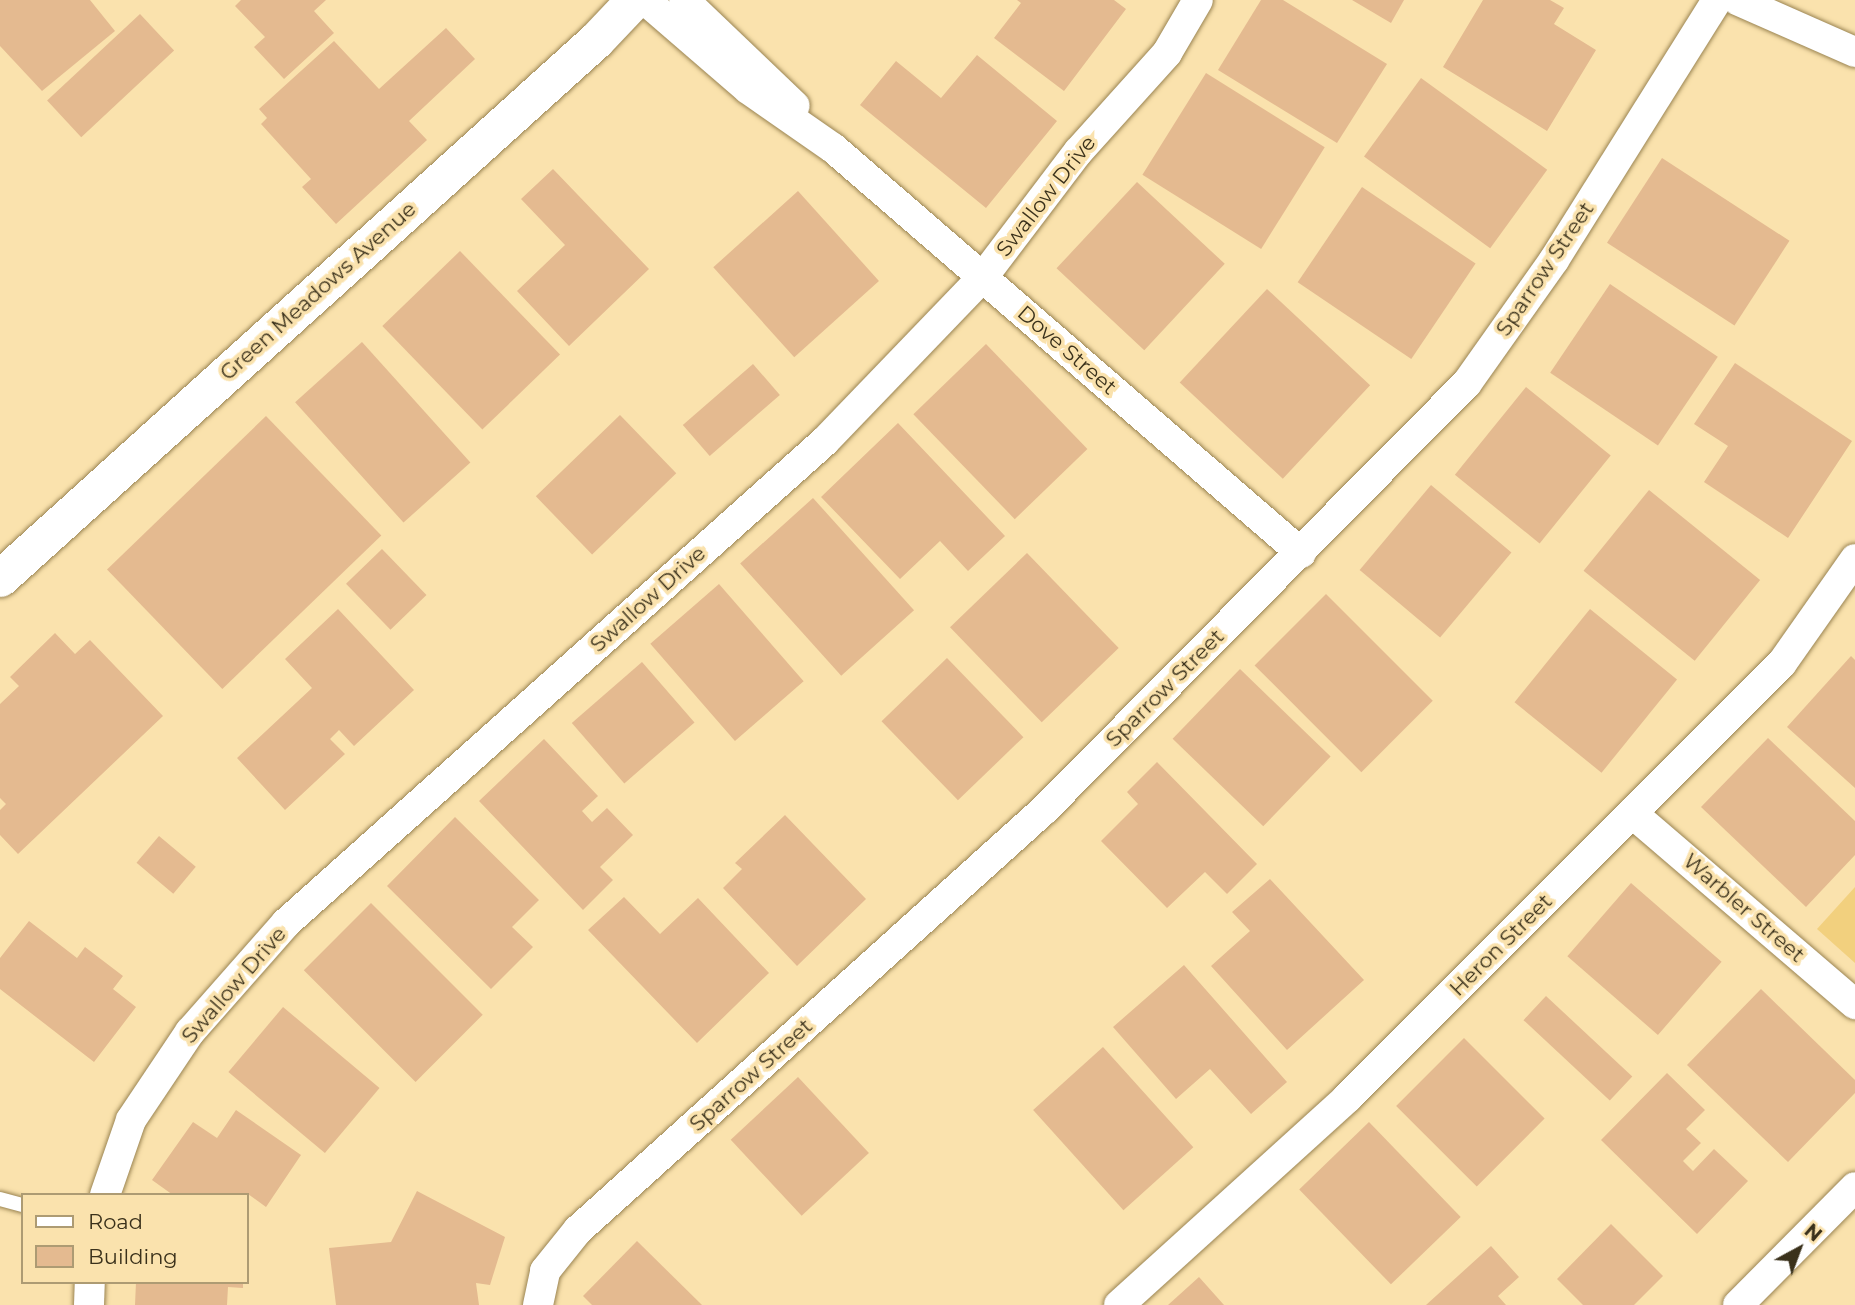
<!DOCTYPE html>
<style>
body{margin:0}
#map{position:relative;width:1855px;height:1305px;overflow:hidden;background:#fae2ad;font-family:Montserrat,sans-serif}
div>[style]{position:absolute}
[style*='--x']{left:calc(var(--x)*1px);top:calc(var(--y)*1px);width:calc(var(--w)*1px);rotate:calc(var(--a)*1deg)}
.green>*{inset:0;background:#f2d07e}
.building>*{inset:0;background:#e4ba90;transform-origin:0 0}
.roads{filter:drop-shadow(0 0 2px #9a8452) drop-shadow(0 0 2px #9a8452)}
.service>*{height:14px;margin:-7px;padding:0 7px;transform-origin:7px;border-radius:7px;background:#fff}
.minor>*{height:30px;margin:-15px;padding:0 15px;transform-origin:15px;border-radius:15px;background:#fff}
.tertiary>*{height:37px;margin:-18.5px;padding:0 18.5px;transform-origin:18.5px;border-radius:18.5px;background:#fff}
span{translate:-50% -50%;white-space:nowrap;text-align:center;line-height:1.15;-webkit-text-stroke:7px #fae2ad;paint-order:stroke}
.street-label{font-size:21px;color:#3a311b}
.legend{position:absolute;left:21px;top:1193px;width:228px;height:91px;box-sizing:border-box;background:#fae2ad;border:2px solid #ad9b73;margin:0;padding:9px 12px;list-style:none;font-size:21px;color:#3a311b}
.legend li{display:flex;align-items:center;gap:14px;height:35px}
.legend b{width:35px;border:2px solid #ad9b73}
.north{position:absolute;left:1764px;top:1214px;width:70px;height:70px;-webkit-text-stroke:5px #fae2ad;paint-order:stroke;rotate:41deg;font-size:19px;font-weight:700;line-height:28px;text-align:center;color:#3a311b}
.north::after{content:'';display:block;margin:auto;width:24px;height:32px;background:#3a311b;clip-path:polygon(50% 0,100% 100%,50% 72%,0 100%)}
</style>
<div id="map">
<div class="green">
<i style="clip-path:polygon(1855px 887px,1855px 963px,1817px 929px)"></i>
</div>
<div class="building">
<i style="clip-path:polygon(0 0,90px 0,115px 31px,42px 91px,0 46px)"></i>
<i style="clip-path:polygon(241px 0,326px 0,314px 11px,334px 33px,284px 79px,254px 47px,265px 37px,235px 6px)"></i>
<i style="clip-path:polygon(1017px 0,1114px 0,1126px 9px,1064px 91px,994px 38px,1021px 3px)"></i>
<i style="clip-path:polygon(1261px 0,1283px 0,1387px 64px,1337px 143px,1218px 70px)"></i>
<i style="clip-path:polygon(1352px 0,1404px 0,1391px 23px)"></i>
<i style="clip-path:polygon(1483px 0,1550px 0,1564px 8px,1554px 24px,1596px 50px,1547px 131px,1443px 67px)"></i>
<i style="left:140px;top:14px;width:50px;height:127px;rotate:47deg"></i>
<i style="clip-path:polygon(446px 28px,475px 59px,409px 121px,427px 140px,336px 224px,302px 187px,311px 179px,261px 124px,267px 118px,259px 109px,334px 41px,379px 89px)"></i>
<i style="clip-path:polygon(977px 55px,1057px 121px,986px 208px,860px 105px,896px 61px,941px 98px)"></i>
<i style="left:1206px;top:73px;width:140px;height:120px;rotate:32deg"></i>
<i style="left:1421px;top:78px;width:156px;height:97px;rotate:36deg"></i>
<i style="left:1662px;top:158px;width:152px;height:101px;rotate:33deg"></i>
<i style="clip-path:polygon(553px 169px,649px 269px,569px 346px,517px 291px,565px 245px,521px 199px)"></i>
<i style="left:1137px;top:182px;width:120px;height:118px;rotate:43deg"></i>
<i style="left:1362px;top:187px;width:137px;height:115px;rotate:34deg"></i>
<i style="left:798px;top:191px;width:121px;height:114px;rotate:48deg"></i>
<i style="left:460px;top:251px;width:144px;height:108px;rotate:46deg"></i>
<i style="left:1610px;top:284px;width:130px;height:107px;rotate:34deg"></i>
<i style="left:1267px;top:289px;width:141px;height:128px;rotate:43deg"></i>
<i style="left:362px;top:342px;width:162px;height:90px;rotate:48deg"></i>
<i style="left:986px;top:344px;width:146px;height:101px;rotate:46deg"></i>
<i style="clip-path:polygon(1735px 363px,1852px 441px,1788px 538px,1704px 482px,1728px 446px,1694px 424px)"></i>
<i style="left:753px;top:364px;width:41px;height:93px;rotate:49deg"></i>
<i style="left:1526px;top:387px;width:109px;height:113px;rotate:39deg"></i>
<i style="left:620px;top:415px;width:81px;height:117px;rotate:46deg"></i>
<i style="left:266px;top:416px;width:166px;height:221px;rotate:46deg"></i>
<i style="clip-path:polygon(898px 423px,1005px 536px,968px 571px,940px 541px,900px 579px,821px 497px)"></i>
<i style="left:1431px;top:485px;width:105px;height:111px;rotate:40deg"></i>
<i style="left:1649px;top:490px;width:143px;height:104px;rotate:39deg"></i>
<i style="left:813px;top:498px;width:151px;height:98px;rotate:48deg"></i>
<i style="left:382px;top:549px;width:64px;height:50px;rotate:46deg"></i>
<i style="left:1027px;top:553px;width:132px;height:107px;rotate:46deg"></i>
<i style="left:719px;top:584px;width:129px;height:91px;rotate:49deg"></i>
<i style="left:1326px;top:594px;width:151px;height:101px;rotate:45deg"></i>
<i style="clip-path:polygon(338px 609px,414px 690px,354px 746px,339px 730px,330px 739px,345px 754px,285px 810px,237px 758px,312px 688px,285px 659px)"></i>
<i style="left:1590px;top:609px;width:112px;height:120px;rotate:39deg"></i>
<i style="clip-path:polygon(55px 633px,75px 654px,90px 640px,163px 716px,18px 854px,0 835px,0 810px,6px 804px,0 798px,0 704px,19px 686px,10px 677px)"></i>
<i style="clip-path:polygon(1851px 656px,1855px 660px,1855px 788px,1787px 727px)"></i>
<i style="left:947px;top:658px;width:110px;height:91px;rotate:46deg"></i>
<i style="left:642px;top:662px;width:80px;height:93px;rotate:49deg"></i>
<i style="left:1240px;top:669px;width:126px;height:97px;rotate:44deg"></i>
<i style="clip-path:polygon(1768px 738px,1855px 821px,1855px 855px,1806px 907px,1701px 807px)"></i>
<i style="clip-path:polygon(544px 739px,598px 796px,582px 811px,592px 822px,607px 808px,633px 835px,600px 867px,613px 880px,583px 910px,479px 801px)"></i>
<i style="clip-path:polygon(1157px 762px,1257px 864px,1227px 894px,1205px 872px,1167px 908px,1101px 841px,1138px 804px,1127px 792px)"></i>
<i style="clip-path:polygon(785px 815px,866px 899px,797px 966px,723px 888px,742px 869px,735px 863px)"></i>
<i style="clip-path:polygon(455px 817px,539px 900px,512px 927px,533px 947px,491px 989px,387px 886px)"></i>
<i style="left:159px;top:836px;width:48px;height:35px;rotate:40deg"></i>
<i style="clip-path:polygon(1270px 879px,1364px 980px,1287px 1050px,1211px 966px,1250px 931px,1232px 912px)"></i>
<i style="left:1631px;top:883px;width:120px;height:97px;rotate:41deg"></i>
<i style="clip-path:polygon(624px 897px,660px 934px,698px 898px,769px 973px,697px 1043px,588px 930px)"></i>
<i style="left:371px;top:903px;width:158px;height:95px;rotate:45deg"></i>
<i style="clip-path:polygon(29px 921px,77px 958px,85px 947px,123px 976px,113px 989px,136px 1007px,94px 1062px,0 989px,0 958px)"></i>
<i style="clip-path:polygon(1184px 965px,1287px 1082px,1251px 1114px,1210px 1069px,1176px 1099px,1113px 1027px)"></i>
<i style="clip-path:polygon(1761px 989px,1855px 1080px,1855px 1093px,1788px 1162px,1687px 1065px)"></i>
<i style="left:1546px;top:996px;width:118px;height:33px;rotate:43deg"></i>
<i style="left:283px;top:1007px;width:126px;height:85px;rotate:40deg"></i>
<i style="left:1464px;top:1038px;width:114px;height:96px;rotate:45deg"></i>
<i style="left:1103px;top:1047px;width:135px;height:94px;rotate:48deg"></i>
<i style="clip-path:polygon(1667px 1073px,1705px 1110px,1686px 1129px,1701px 1143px,1683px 1161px,1693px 1171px,1714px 1149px,1748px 1181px,1697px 1234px,1601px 1140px)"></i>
<i style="left:798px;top:1077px;width:104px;height:92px;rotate:47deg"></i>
<i style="clip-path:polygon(236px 1110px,301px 1155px,266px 1207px,248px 1194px,173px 1195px,152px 1180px,193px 1122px,217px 1138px)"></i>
<i style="left:1369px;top:1122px;width:132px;height:97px;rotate:46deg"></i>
<i style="clip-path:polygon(417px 1191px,505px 1237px,490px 1285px,476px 1283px,479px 1305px,336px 1305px,329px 1248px,391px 1242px)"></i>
<i style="clip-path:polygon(1611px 1224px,1663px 1276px,1634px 1305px,1583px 1305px,1557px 1279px)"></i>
<i style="clip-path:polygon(637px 1241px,702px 1305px,592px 1305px,583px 1296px)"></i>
<i style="clip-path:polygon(1491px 1246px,1519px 1277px,1498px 1296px,1506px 1305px,1426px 1305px)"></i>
<i style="clip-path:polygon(1199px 1277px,1224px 1305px,1168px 1305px)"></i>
<i style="clip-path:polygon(136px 1282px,243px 1282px,243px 1288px,228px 1287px,227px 1305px,135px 1305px)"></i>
</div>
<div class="roads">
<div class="service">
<i style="--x:0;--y:1199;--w:24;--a:15"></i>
</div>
<div class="minor">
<i style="--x:645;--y:0;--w:136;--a:40.8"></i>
<i style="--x:748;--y:89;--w:103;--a:34.8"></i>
<i style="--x:833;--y:148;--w:619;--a:40.87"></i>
<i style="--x:684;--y:0;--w:153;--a:43.7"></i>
<i style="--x:1737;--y:0;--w:129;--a:23.8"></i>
<i style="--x:1632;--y:813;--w:294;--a:40.6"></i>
<i style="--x:105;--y:1195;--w:79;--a:-70.9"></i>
<i style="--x:131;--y:1120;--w:106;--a:-56.2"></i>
<i style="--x:190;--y:1032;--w:145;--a:-48.6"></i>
<i style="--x:286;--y:923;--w:723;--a:-41.8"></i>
<i style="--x:825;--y:441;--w:228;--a:-46.1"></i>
<i style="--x:983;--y:277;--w:157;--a:-52.8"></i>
<i style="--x:1078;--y:152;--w:133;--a:-48"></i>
<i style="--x:1167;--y:53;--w:61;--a:-59.7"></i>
<i style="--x:89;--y:1305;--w:23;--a:-88"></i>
<i style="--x:538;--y:1305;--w:35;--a:-78"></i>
<i style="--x:545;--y:1271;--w:53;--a:-51.2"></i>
<i style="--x:578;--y:1230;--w:627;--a:-42.03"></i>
<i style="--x:1044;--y:810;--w:601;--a:-45.27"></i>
<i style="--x:1467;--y:383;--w:151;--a:-54.7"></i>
<i style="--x:1554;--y:260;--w:307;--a:-57.9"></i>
<i style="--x:1119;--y:1305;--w:308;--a:-42.2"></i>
<i style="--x:1347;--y:1098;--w:615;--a:-45"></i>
<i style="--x:1782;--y:663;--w:127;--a:-54.9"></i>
<i style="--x:1738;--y:1305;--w:166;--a:-45.2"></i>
</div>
<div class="tertiary">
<i style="--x:0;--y:578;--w:803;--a:-42.07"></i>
<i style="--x:596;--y:40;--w:55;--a:-46.5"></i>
</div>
</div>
<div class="street-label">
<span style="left:1046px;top:196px;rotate:-52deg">Swallow Drive</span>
<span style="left:1545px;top:269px;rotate:-56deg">Sparrow Street</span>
<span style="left:318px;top:291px;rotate:-42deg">Green Meadows Avenue</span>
<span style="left:1067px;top:350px;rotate:41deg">Dove Street</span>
<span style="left:648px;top:599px;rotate:-42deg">Swallow Drive</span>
<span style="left:1165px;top:688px;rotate:-45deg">Sparrow Street</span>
<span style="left:1744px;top:908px;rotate:41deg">Warbler Street</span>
<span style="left:1501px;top:945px;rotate:-45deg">Heron Street</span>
<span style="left:234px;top:985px;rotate:-49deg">Swallow Drive</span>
<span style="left:751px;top:1075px;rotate:-42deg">Sparrow Street</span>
</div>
<ul class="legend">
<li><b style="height:9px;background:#fff"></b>Road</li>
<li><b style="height:19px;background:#e4ba90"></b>Building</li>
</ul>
<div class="north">N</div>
</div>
